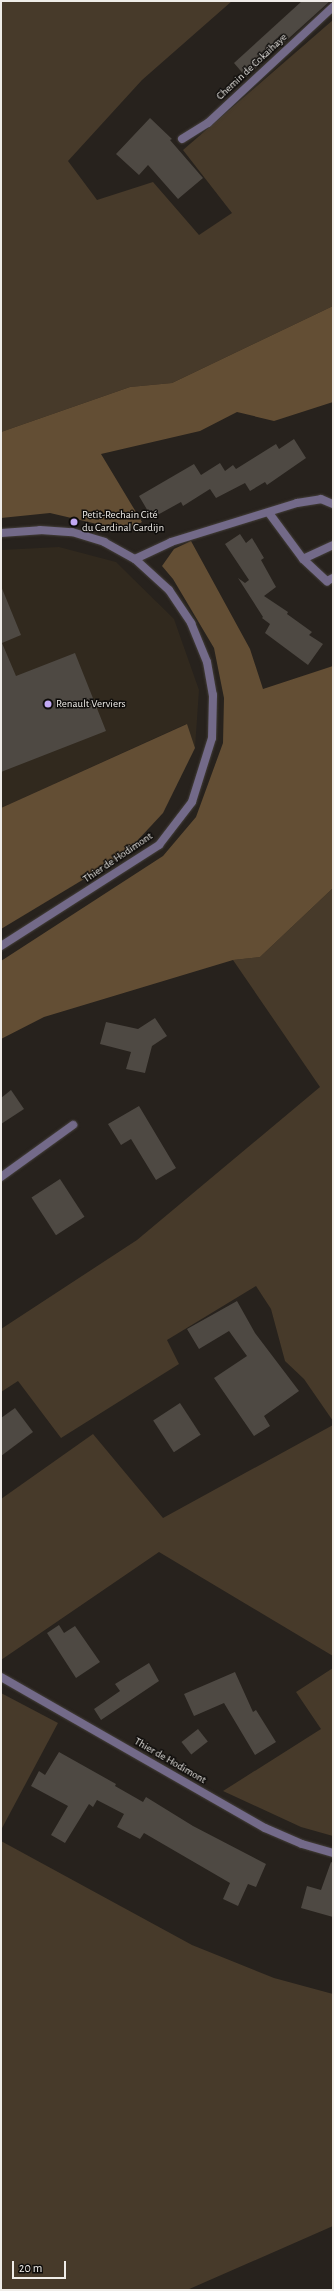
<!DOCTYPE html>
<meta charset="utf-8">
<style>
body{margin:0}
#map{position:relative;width:334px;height:2291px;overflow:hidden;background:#27221d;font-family:"Alegreya Sans",sans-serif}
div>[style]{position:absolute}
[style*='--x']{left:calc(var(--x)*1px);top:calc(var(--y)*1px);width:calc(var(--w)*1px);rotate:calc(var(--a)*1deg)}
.built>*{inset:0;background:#31291e}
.green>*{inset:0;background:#473a2a}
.forest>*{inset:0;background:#634e34}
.building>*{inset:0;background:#4e4943;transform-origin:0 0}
.roads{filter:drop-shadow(0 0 1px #433e39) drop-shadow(0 0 1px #433e39)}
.street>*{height:8px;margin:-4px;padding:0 4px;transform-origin:4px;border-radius:4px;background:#736a89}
.dots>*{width:11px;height:11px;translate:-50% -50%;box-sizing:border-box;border:2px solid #0e0c0a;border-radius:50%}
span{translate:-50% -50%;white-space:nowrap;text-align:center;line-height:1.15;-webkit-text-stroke:3px #0e0c0a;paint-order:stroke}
.street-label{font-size:11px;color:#efece8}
.poi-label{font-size:11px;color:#efece8}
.left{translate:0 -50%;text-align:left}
.frame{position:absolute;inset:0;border:2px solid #efece8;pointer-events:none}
.scale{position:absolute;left:12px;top:2261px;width:54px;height:18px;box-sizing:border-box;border:2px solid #efece8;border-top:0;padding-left:5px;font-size:12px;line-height:14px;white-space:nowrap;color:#efece8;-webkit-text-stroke:3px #0e0c0a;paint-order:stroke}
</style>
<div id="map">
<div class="built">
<i style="clip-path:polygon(59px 547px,116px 562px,174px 619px,199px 690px,195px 748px,186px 724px,1px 808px,1px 550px)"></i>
</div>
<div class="green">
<i style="clip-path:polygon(1px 1px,232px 1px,142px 80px,68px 161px,97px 200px,153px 182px,199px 235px,232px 213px,183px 150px,333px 20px,333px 306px,172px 383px,130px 387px,1px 432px)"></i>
<i style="clip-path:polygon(333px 888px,333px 1421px,304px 1379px,285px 1361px,271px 1309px,256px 1286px,167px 1340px,179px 1364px,61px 1438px,18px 1381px,1px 1392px,1px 1329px,137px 1240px,320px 1087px,233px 960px,260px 957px)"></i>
<i style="clip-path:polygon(333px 1425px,333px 1656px,159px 1552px,1px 1660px,1px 1499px,93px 1434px,163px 1518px)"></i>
<i style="clip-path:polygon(333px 1668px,333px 1836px,301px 1827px,223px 1791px,321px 1729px,296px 1692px)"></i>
<i style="clip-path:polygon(1px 1693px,58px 1723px,1px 1830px)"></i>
<i style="clip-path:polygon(1px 1841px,192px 1945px,274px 1978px,333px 1994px,333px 2226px,187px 2290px,1px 2290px)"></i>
</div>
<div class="forest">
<i style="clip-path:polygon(333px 306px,333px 402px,274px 421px,237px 412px,200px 431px,101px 454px,142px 522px,127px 531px,50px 513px,1px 518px,1px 432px,130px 387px,172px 383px)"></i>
<i style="clip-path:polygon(191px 541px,250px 649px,263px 689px,333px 666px,333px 888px,260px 957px,233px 960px,44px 1017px,1px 1039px,1px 961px,163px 856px,196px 817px,223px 743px,224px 698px,214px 648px,173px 579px,162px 566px,174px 549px)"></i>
<i style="clip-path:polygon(187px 724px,195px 748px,163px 813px,124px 855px,1px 929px,1px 808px)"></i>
</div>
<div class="building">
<i style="clip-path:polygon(302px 1px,330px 1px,246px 77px,234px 63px)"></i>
<i style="clip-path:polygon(150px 118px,172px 139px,170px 140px,203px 178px,178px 199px,148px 165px,139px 175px,116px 154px)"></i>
<i style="clip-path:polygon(294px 439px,306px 458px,267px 485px,265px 482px,250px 491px,245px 483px,216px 498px,210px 489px,183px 506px,181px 502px,152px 518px,139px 496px,194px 464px,201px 475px,220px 463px,225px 471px,233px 465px,236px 469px,276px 444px,279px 449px)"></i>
<i style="clip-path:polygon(240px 534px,246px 543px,252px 538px,264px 558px,261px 560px,276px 587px,264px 596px,288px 612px,287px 614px,312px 632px,309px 635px,323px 644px,308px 665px,265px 633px,270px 624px,262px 618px,263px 617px,238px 578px,245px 583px,249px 580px,225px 544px)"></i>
<i style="clip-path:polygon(1px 586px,21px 635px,2px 643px,16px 676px,75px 653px,106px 731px,1px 772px)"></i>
<i style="clip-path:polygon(155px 1018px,167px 1036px,152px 1046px,145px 1073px,126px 1069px,131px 1052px,100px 1044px,106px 1022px,138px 1029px)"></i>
<i style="clip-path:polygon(11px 1090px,24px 1109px,1px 1124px,1px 1098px)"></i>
<i style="clip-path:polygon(139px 1106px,176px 1168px,156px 1180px,131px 1139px,121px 1145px,108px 1124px)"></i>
<i style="left:60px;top:1179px;width:45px;height:34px;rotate:57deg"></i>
<i style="clip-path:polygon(237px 1301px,255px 1333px,299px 1391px,264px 1416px,270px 1426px,254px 1436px,214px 1378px,247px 1356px,229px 1331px,199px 1349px,187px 1329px)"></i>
<i style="left:180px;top:1403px;width:38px;height:32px;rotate:57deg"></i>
<i style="clip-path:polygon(15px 1408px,33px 1432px,1px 1456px,1px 1418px)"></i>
<i style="clip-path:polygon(59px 1625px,64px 1633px,75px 1626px,100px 1662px,76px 1678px,47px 1633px)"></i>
<i style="clip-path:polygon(149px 1663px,159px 1681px,101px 1720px,94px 1709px,120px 1691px,115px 1684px)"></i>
<i style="clip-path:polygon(235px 1672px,253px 1712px,256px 1710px,276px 1742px,255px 1755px,224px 1703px,194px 1716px,184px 1694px)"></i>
<i style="left:198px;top:1729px;width:16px;height:21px;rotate:52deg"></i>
<i style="clip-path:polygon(59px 1752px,116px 1784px,115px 1786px,143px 1802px,146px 1797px,193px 1826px,266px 1864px,256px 1887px,248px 1884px,238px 1906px,223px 1899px,230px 1883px,144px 1833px,140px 1839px,117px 1827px,124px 1814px,97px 1800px,93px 1807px,89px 1804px,65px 1843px,51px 1835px,68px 1806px,31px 1786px,39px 1771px,45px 1775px)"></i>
<i style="clip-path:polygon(331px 1862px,333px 1863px,333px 1917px,301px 1908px,307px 1886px,321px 1890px)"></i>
</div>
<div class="roads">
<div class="street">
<i style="--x:182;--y:139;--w:31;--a:-32"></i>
<i style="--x:208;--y:123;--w:171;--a:-42.9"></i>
<i style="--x:269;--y:513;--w:57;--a:53.5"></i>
<i style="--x:303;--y:559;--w:33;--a:43"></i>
<i style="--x:327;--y:581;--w:7;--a:-27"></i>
<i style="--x:1;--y:533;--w:39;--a:-4"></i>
<i style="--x:40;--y:530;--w:32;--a:4"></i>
<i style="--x:72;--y:532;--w:34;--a:17"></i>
<i style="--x:104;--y:542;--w:35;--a:29"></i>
<i style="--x:135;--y:559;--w:46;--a:42.4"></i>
<i style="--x:169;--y:590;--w:40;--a:56"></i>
<i style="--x:191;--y:623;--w:42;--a:67.7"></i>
<i style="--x:207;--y:662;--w:34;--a:80"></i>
<i style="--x:213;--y:695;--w:43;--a:91.3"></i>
<i style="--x:212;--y:738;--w:67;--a:107.4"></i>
<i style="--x:192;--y:802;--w:54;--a:127.5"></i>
<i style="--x:159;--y:845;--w:188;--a:147.4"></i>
<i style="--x:135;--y:559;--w:40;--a:-25"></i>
<i style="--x:171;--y:542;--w:132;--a:-17.2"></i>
<i style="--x:297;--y:503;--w:24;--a:-9"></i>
<i style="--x:321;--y:499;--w:13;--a:23"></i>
<i style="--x:303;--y:559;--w:33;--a:-25"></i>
<i style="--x:1;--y:1177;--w:89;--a:-35.8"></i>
<i style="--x:1;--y:1677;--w:304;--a:29.8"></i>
<i style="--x:265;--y:1828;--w:40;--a:23.4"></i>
<i style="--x:302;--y:1844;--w:32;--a:16"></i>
</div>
</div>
<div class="dots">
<i style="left:74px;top:522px;background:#c1a8f3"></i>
<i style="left:48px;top:704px;background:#c1a8f3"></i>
</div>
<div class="street-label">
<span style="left:252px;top:67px;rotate:-43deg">Chemin de Cokaihaye</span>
<span style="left:118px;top:858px;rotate:-34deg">Thier de Hodimont</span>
<span style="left:170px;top:1761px;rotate:30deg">Thier de Hodimont</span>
</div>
<div class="poi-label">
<span class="left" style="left:82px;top:522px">Petit-Rechain Cité<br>du Cardinal Cardijn</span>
<span class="left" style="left:56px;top:704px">Renault Verviers</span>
</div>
<div class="frame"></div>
<div class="scale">20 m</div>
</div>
